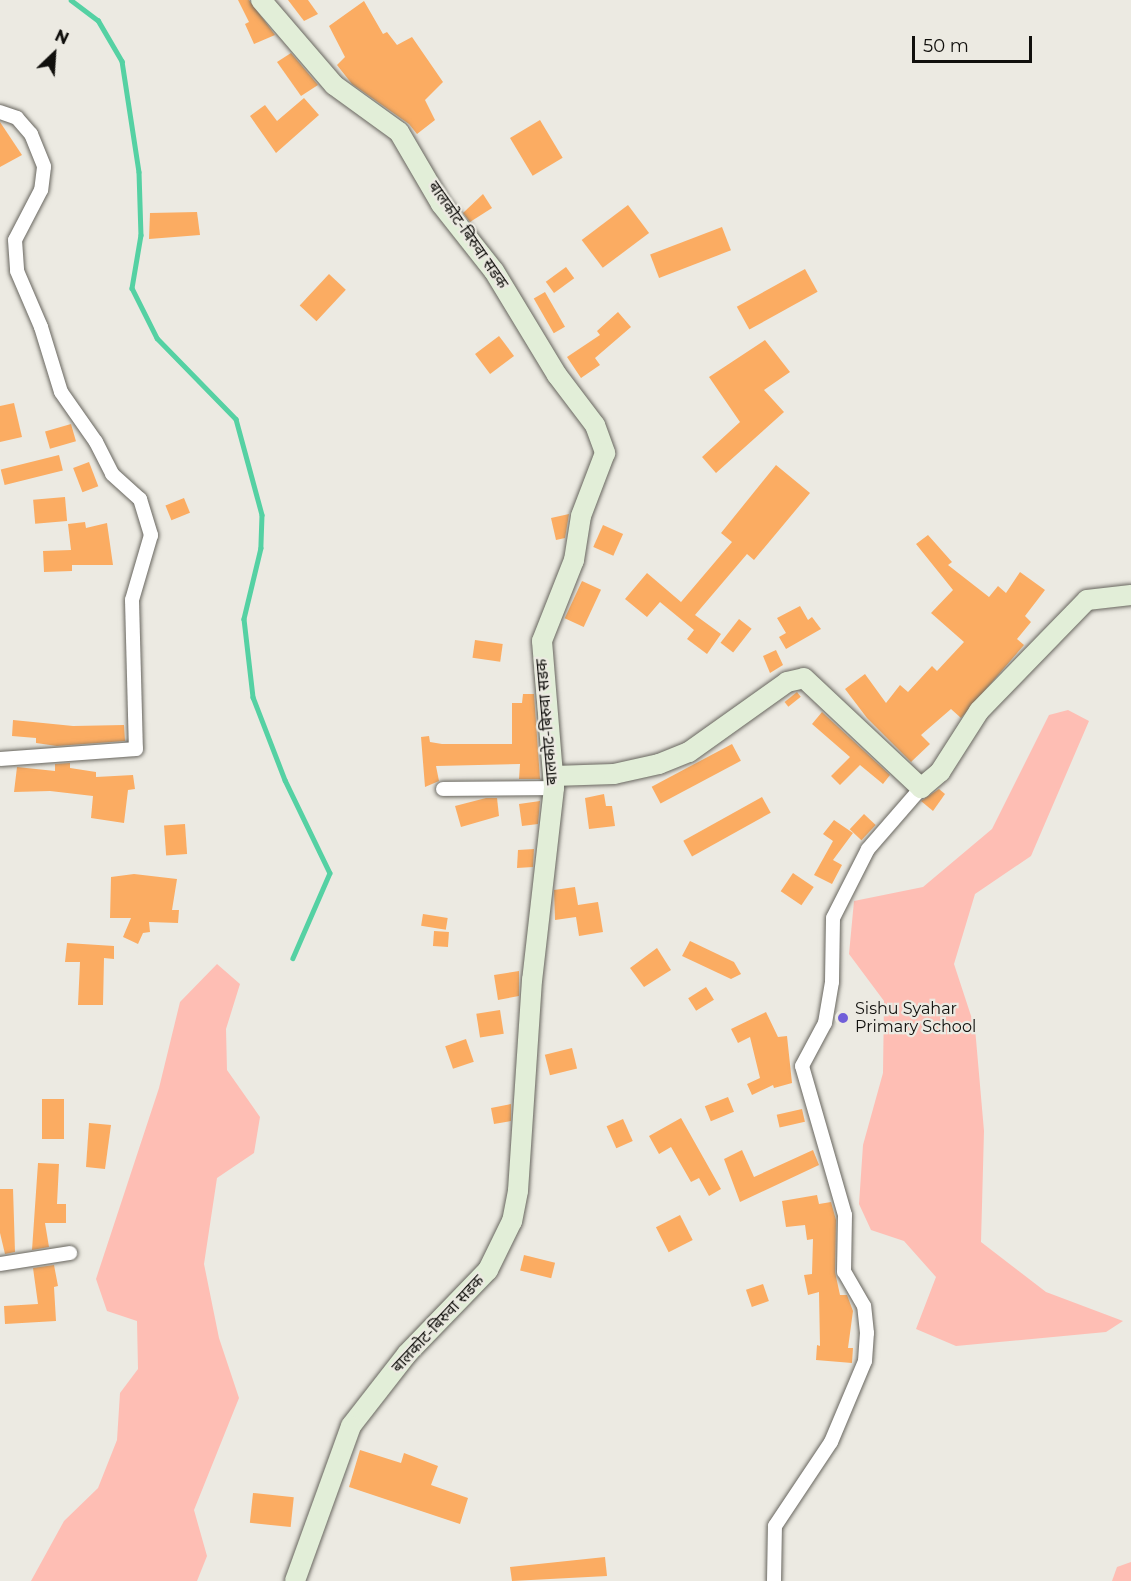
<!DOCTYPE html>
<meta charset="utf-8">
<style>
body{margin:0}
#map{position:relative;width:1131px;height:1581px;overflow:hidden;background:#eceae2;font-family:Montserrat,"Noto Sans Devanagari",sans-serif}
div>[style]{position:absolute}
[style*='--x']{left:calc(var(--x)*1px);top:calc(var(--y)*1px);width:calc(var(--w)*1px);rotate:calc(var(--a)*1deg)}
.green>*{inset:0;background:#febeb4}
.stream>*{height:4.5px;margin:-2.25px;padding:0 2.25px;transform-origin:2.25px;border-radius:2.25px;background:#55d1a3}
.building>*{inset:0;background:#fbac62;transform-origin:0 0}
.roads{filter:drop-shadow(0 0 2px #68665f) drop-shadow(0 0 2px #68665f)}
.street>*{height:14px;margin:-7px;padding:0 7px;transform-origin:7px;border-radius:7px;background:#fff}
.secondary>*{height:20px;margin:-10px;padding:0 10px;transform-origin:10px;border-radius:10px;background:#e2eed8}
.dots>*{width:16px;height:16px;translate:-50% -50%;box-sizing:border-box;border:3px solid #eceae2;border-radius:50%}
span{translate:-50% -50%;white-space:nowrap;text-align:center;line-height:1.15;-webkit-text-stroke:4.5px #eceae2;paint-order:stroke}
.street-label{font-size:16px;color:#11100d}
.poi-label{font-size:16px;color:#11100d}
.left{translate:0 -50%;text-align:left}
.north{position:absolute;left:24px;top:24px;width:60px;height:60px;-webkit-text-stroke:4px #eceae2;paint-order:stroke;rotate:25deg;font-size:16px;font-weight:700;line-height:24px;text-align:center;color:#11100d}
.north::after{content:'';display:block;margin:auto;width:21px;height:27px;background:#11100d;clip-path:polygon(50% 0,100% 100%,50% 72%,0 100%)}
.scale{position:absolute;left:912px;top:36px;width:120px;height:27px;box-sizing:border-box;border:3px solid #11100d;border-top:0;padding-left:8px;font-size:18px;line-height:21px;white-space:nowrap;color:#11100d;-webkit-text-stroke:4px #eceae2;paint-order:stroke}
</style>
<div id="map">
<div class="green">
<i style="clip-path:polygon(1068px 710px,1089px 721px,1031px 856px,975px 894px,954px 964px,975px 1028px,984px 1131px,981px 1242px,1046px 1292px,1123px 1321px,1106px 1332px,956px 1346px,916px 1329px,936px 1277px,904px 1241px,871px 1230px,859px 1204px,863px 1145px,883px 1073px,884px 1001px,849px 954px,854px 901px,923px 887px,992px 829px,1049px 715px)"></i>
<i style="clip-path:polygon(217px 964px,240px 984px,226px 1029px,227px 1070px,260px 1117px,254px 1153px,217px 1178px,204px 1264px,219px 1338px,239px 1398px,194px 1510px,207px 1556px,197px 1581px,31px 1581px,64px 1521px,98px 1488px,117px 1440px,120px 1393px,138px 1369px,137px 1321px,107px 1311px,96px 1279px,159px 1088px,180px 1002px)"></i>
<i style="clip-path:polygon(1131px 1562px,1131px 1581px,1112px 1581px,1117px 1567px)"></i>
</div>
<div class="stream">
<i style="--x:71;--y:0;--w:34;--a:37"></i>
<i style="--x:98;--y:20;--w:48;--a:59.7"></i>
<i style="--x:122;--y:61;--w:112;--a:81.3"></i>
<i style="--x:139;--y:172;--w:63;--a:88.2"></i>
<i style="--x:141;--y:235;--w:54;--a:99.6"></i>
<i style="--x:132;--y:288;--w:56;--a:63.4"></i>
<i style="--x:157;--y:338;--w:113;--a:45.7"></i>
<i style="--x:236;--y:419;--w:99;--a:74.8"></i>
<i style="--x:262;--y:515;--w:33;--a:92"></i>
<i style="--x:261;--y:548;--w:73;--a:103.5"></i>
<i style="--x:244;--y:619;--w:79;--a:83.4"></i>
<i style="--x:253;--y:697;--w:89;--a:68.9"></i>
<i style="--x:285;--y:780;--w:103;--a:64.2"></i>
<i style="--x:330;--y:873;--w:93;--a:113.5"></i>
</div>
<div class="building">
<i style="clip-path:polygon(238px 0,249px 0,275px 35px,254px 44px,245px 24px,249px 22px)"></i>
<i style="clip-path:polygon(288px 0,308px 0,318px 14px,304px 21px)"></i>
<i style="clip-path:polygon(364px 1px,383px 34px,387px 32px,397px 45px,412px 37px,443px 82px,425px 100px,435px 120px,417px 134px,409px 124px,352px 84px,337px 65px,345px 57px,329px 26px)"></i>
<i style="clip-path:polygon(291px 53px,318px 85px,301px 96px,277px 62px)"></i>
<i style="clip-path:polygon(304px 98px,319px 115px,276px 153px,250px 116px,265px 105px,277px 121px)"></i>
<i style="left:540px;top:120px;width:44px;height:35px;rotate:59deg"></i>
<i style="clip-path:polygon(0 122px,22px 155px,0 167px)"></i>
<i style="clip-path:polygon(483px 194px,492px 208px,470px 222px,463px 213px)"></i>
<i style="left:628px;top:205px;width:35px;height:58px;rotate:53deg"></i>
<i style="clip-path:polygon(197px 212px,200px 235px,149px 239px,150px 213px)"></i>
<i style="left:722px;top:227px;width:25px;height:77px;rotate:69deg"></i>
<i style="left:566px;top:267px;width:14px;height:25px;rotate:54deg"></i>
<i style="left:805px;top:269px;width:26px;height:78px;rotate:61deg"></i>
<i style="left:329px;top:274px;width:23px;height:43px;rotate:43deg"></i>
<i style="left:545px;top:292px;width:40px;height:13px;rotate:60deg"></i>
<i style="clip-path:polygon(618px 312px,631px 327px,595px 358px,600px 365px,581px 378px,567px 357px,600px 335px,597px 331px)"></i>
<i style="left:499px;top:336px;width:25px;height:30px;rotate:53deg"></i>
<i style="clip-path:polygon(765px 340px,790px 372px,764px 390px,784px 412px,716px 473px,702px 457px,740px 422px,709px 377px)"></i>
<i style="clip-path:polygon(14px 403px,22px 437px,0 442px,0 406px)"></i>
<i style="left:71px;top:424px;width:18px;height:27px;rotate:74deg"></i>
<i style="left:59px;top:455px;width:16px;height:60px;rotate:76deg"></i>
<i style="left:89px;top:462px;width:26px;height:17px;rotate:69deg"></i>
<i style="clip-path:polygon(776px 465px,810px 493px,754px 560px,747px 554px,695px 615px,721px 634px,707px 654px,687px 639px,694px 630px,660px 602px,647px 617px,625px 599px,647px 573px,681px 602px,732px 542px,721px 533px)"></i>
<i style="left:65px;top:497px;width:24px;height:32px;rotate:85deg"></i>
<i style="left:184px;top:498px;width:16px;height:20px;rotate:68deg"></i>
<i style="clip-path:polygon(569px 514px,565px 538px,556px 540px,551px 518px)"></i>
<i style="clip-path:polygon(85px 522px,86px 528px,107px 523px,113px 565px,72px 565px,72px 571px,44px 572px,43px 551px,71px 550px,68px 524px)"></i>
<i style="left:603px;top:525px;width:22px;height:24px;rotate:24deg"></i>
<i style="clip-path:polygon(928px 535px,952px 562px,948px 565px,989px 597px,998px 586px,1006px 593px,1020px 572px,1045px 590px,1025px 616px,1031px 622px,1017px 639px,1024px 645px,961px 718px,951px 709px,921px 735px,930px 744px,911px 762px,867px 718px,845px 689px,865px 674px,886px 703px,900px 685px,908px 692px,932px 666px,937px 671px,964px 642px,931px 613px,953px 590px,916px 544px)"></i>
<i style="left:582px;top:581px;width:21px;height:41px;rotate:25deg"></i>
<i style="clip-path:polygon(800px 606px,808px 620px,812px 617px,821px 629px,786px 649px,779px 637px,786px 633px,777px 618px)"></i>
<i style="left:739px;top:619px;width:16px;height:30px;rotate:38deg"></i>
<i style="left:475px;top:640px;width:28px;height:18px;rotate:8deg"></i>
<i style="clip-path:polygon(776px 650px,783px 665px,770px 673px,763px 656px)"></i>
<i style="left:797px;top:692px;width:6px;height:16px;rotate:51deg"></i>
<i style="clip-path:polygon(523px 694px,534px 694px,540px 779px,519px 779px,520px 764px,436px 766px,439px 781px,425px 787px,421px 737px,429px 736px,430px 742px,442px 744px,512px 744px,512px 703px,522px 703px)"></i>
<i style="clip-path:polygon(822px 712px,890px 775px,883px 784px,860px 765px,840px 785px,831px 776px,850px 757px,812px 724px)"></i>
<i style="clip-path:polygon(13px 720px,73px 726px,124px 725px,125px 741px,57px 746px,36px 743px,36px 738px,12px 736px)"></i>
<i style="left:732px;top:744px;width:19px;height:91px;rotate:62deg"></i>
<i style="clip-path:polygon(70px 763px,70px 768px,96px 772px,96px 777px,133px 775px,135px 789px,128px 790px,124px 823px,91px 818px,93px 796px,50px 791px,14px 792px,17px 767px,55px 771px,55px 764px)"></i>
<i style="clip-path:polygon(939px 789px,945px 794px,933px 811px,921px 801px)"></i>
<i style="clip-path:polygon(604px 794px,606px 806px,612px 806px,615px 826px,589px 829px,585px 798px)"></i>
<i style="left:762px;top:797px;width:18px;height:90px;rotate:61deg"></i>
<i style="clip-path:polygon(486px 798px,497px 798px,499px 816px,461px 827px,455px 806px)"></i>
<i style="clip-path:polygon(540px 801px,538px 824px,522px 826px,519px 804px)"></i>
<i style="left:864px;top:814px;width:16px;height:21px;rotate:43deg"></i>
<i style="clip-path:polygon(834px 820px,853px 833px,833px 860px,842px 865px,832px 884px,814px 875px,833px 841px,823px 834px)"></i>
<i style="left:185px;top:824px;width:30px;height:21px;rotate:86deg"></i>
<i style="clip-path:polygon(534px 849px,533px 867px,517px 868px,518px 850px)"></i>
<i style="left:793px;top:873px;width:25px;height:22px;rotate:34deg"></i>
<i style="clip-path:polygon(134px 874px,177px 879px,172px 910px,179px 910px,178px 923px,149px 922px,150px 932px,143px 933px,138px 944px,123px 937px,131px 918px,110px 918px,111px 877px)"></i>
<i style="clip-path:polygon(575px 887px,578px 905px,598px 902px,603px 932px,579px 936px,576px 917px,555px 920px,554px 890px)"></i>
<i style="left:423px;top:914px;width:25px;height:12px;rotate:9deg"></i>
<i style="left:434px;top:931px;width:15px;height:15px;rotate:4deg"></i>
<i style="clip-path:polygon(690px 941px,734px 962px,741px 974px,731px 979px,682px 956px)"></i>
<i style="clip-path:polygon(67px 943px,114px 946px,114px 959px,104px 958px,103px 1005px,78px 1005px,80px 962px,65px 962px)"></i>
<i style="clip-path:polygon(657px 948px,671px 970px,644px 987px,630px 968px)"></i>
<i style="clip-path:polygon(519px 971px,519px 996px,498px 1000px,494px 975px)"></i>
<i style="left:706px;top:987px;width:15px;height:21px;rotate:58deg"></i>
<i style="left:500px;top:1010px;width:24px;height:24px;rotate:81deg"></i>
<i style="clip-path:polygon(766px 1012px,778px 1037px,787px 1036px,792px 1083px,774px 1088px,773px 1085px,752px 1095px,747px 1084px,760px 1078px,750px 1037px,738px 1043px,731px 1029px)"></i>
<i style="left:466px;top:1039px;width:24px;height:22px;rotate:71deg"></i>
<i style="left:572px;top:1048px;width:21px;height:28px;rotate:76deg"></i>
<i style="left:728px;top:1097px;width:16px;height:25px;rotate:68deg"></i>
<i style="left:64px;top:1099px;width:40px;height:22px;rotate:90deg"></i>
<i style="clip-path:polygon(511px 1104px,511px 1121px,494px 1124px,491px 1108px)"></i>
<i style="left:802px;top:1109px;width:13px;height:26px;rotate:77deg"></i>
<i style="clip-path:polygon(681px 1118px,721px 1189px,709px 1196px,699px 1178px,691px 1182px,671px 1147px,659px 1154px,649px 1136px)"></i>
<i style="left:623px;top:1119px;width:24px;height:18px;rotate:66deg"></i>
<i style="clip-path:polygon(89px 1123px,111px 1125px,105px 1169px,86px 1167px)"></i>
<i style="clip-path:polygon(742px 1150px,754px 1177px,813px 1150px,819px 1165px,740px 1202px,724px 1159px)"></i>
<i style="clip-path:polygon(38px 1163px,59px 1164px,57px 1204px,66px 1204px,66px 1223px,45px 1223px,49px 1247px,32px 1250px)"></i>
<i style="clip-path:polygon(0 1189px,13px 1189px,15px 1252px,5px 1254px,0 1233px)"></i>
<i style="clip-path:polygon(817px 1195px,819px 1204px,831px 1202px,836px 1220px,835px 1272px,840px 1295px,847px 1295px,853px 1311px,848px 1348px,853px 1348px,852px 1363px,816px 1360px,817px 1345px,820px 1346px,819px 1292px,808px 1295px,804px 1275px,812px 1274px,813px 1239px,807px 1240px,805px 1225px,786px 1227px,782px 1201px)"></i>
<i style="left:680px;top:1215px;width:28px;height:27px;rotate:63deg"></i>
<i style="left:524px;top:1255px;width:32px;height:16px;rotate:14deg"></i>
<i style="clip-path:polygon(54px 1265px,58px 1286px,54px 1287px,56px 1321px,5px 1324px,4px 1306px,38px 1304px,33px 1268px)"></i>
<i style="left:763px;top:1284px;width:18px;height:18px;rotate:71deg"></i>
<i style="clip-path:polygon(360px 1450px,401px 1463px,404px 1453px,438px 1466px,431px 1485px,468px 1498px,460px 1524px,349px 1487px)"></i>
<i style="left:253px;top:1493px;width:41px;height:30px;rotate:6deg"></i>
<i style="clip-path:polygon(605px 1557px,607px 1576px,512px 1581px,510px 1567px)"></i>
</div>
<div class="roads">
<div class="street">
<i style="--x:0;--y:112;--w:18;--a:19"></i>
<i style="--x:17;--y:118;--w:21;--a:49"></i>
<i style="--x:31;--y:134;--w:35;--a:68"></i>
<i style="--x:44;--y:167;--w:23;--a:97"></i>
<i style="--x:41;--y:190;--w:56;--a:117.5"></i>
<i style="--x:15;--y:240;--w:31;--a:86"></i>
<i style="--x:17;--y:271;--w:61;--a:66.8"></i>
<i style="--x:41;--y:327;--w:68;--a:72.9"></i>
<i style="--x:61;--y:392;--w:61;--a:55"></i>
<i style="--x:96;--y:442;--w:36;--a:63"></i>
<i style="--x:112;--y:474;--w:38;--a:42"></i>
<i style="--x:140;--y:499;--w:38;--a:73"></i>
<i style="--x:151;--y:535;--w:68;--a:106.3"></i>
<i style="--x:132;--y:600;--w:149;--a:88.5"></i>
<i style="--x:136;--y:749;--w:136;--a:175.8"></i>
<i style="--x:443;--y:789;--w:111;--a:-0.5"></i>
<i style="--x:0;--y:1264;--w:71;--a:-8.9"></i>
<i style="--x:774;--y:1581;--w:55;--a:-89"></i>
<i style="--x:775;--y:1526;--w:101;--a:-56.3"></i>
<i style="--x:831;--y:1442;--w:88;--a:-67.2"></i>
<i style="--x:865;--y:1361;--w:28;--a:-86"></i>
<i style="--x:867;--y:1333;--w:27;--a:-96"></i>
<i style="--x:864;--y:1306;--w:39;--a:-120"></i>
<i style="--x:844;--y:1272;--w:57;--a:-89"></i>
<i style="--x:845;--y:1215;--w:155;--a:-106.1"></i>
<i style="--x:802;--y:1066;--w:49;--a:-61.9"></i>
<i style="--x:825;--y:1023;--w:42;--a:-80.3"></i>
<i style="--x:832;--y:982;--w:64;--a:-89.1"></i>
<i style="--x:833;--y:918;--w:77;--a:-63.1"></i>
<i style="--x:868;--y:849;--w:81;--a:-49"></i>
</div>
<div class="secondary">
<i style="--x:261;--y:0;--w:112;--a:49.3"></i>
<i style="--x:334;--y:85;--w:80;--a:35.9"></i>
<i style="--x:399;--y:132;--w:83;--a:59.7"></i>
<i style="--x:441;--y:204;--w:85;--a:51.7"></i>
<i style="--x:494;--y:271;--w:122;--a:58.8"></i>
<i style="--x:557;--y:375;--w:63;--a:52.8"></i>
<i style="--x:595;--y:425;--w:30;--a:70"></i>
<i style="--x:605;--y:453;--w:67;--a:110.9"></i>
<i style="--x:581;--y:516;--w:45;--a:99"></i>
<i style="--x:574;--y:560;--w:87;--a:111.6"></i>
<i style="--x:542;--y:641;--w:147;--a:85.3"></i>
<i style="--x:554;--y:788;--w:193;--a:96.5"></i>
<i style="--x:532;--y:980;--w:211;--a:93.8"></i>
<i style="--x:518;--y:1191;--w:31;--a:101"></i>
<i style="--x:512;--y:1221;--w:55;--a:116.1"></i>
<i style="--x:488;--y:1270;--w:117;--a:134"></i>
<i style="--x:407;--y:1354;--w:91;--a:127.9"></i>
<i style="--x:351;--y:1426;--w:165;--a:109.9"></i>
<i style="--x:554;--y:776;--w:60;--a:-1.9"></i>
<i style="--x:614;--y:774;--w:46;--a:-12.5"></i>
<i style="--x:659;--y:764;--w:32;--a:-22"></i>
<i style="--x:689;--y:752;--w:120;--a:-35.5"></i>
<i style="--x:787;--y:682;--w:17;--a:-13"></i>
<i style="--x:804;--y:678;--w:161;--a:43.2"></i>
<i style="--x:921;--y:788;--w:25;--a:-40"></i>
<i style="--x:940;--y:772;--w:72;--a:-57.4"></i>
<i style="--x:979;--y:711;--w:155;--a:-45.8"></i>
<i style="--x:1087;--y:600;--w:44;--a:-6.5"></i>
</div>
</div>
<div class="dots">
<i style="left:843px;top:1018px;background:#715fd9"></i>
</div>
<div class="street-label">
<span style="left:468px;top:235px;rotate:55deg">बालकोट-बिरुवा सडक</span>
<span style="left:547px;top:722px;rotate:-95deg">बालकोट-बिरुवा सडक</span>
<span style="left:438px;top:1324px;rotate:-47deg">बालकोट-बिरुवा सडक</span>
</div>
<div class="poi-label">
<span class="left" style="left:855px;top:1018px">Sishu Syahar<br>Primary School</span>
</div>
<div class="north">N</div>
<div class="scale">50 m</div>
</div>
